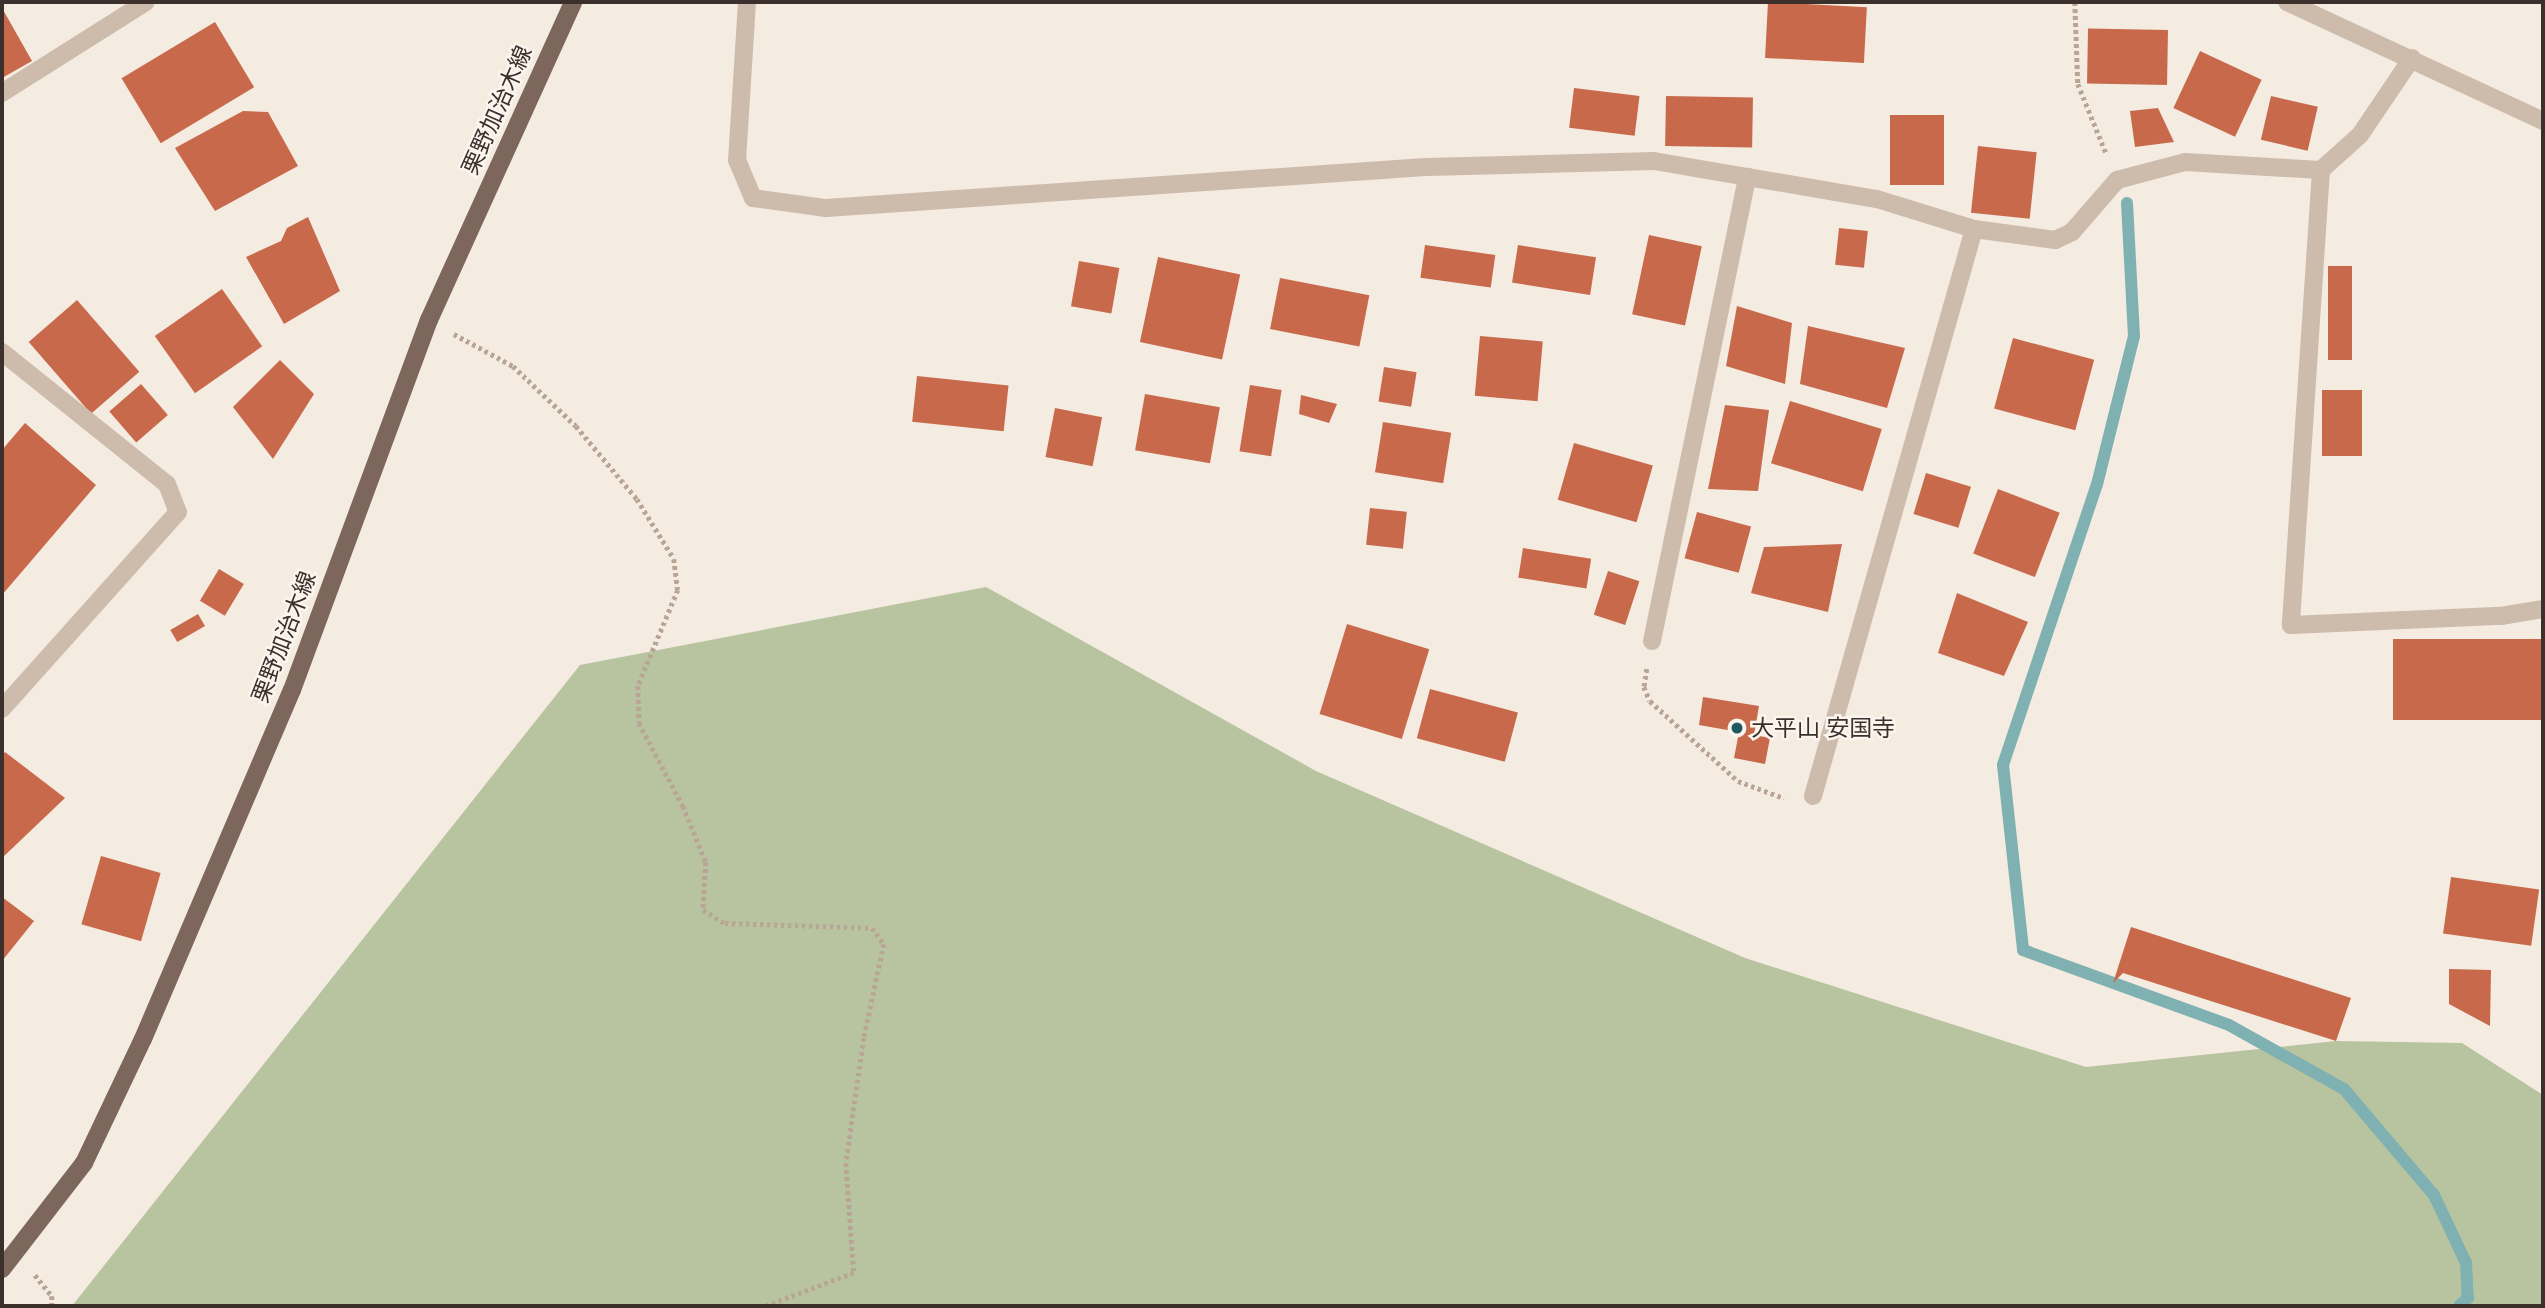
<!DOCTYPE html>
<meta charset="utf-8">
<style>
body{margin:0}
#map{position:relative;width:2545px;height:1308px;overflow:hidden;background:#f4ebe1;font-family:Quicksand,"Noto Sans JP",sans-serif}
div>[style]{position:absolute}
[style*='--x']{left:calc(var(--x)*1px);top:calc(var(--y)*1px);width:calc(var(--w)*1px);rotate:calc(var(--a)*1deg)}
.green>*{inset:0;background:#b8c4a0}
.stream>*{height:12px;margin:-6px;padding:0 6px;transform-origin:6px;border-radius:6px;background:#7fb0b2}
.building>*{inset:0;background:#c8694b;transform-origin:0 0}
.path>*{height:4.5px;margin-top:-2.25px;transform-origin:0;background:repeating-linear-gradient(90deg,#b9a596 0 3.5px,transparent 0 7px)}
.minor>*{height:18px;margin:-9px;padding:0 9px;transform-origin:9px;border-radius:9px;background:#cdbbac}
.major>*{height:18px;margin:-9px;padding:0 9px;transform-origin:9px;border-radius:9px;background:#7d675c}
.dots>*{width:19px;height:19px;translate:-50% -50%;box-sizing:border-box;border:4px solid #fbf5ee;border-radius:50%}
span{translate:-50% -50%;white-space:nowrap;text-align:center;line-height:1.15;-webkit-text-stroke:5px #fbf5ee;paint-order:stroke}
.street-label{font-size:23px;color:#3b302b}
.poi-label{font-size:23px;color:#3b302b}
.left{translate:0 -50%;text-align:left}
.frame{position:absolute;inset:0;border:4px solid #3b302b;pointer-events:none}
</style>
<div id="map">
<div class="green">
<i style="clip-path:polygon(986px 587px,1316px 771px,1745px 958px,2086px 1067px,2336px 1041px,2462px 1043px,2543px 1095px,2543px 1306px,72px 1306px,580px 665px)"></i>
</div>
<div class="stream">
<i style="--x:2127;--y:203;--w:133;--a:87"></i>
<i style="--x:2134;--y:336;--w:153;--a:104"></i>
<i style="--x:2097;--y:484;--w:296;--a:108.5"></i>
<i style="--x:2003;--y:765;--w:186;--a:83.8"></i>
<i style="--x:2023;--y:950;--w:219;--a:20"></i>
<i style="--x:2229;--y:1025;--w:132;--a:29.1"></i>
<i style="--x:2344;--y:1089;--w:139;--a:49.7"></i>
<i style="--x:2434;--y:1195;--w:75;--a:64.8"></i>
<i style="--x:2466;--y:1263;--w:35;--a:87"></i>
<i style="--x:2468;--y:1298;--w:12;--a:138"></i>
</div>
<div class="building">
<i style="left:1768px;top:2px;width:99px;height:56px;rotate:3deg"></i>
<i style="clip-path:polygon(2px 8px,32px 61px,2px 78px)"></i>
<i style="left:215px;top:22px;width:76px;height:109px;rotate:59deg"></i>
<i style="left:2168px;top:30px;width:55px;height:80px;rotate:91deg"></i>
<i style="left:2200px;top:51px;width:68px;height:63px;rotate:25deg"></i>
<i style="left:1574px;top:88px;width:66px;height:40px;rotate:7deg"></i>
<i style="left:1666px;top:96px;width:87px;height:50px;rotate:1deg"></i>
<i style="left:2271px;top:96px;width:48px;height:45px;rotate:13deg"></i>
<i style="clip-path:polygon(2158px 108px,2174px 142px,2135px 147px,2130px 111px)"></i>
<i style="clip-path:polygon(243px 111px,268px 112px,298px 166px,215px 211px,175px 148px)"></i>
<i style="left:1890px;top:115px;width:54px;height:70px"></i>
<i style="left:1978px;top:146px;width:59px;height:67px;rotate:6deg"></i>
<i style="clip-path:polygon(308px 217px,340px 291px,284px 324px,246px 257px,281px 241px,287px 228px)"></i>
<i style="left:1839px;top:228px;width:29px;height:37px;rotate:6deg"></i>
<i style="left:1649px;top:235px;width:54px;height:81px;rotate:12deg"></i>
<i style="left:1425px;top:245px;width:71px;height:33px;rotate:8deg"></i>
<i style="left:1518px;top:245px;width:79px;height:38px;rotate:9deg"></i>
<i style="left:1158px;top:257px;width:84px;height:87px;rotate:12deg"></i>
<i style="left:1079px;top:261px;width:41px;height:46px;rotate:10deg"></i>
<i style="left:2352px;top:266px;width:94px;height:24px;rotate:90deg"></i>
<i style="left:1280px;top:278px;width:91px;height:52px;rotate:11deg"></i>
<i style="left:222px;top:289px;width:70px;height:82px;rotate:55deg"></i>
<i style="left:77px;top:300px;width:95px;height:64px;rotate:49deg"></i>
<i style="clip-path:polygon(1737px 306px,1792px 323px,1785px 384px,1726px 366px)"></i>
<i style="clip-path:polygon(1808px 326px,1905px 348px,1887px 408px,1800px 384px)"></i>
<i style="left:1480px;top:336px;width:63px;height:60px;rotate:5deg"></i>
<i style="left:2013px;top:338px;width:84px;height:73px;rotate:15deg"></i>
<i style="clip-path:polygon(280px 360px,314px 394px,273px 459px,233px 407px)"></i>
<i style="left:1384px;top:367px;width:33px;height:35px;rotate:9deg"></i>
<i style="left:917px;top:376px;width:92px;height:46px;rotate:6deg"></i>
<i style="left:141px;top:384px;width:41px;height:42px;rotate:49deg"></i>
<i style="left:1250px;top:385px;width:32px;height:67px;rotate:9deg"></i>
<i style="left:2322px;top:390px;width:40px;height:66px"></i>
<i style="left:1145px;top:394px;width:76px;height:57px;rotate:10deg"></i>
<i style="clip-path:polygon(1301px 395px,1337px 404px,1329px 423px,1299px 414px)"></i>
<i style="left:1790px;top:401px;width:96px;height:65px;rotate:17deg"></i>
<i style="clip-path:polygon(1725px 405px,1769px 410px,1758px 491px,1708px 489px)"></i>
<i style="left:1055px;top:408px;width:48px;height:50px;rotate:11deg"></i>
<i style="left:1383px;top:422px;width:69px;height:51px;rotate:9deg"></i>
<i style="clip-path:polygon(25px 423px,96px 485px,2px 595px,2px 450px)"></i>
<i style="left:1574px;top:443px;width:82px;height:59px;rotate:16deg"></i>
<i style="left:1926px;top:473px;width:47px;height:43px;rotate:17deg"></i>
<i style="left:1998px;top:489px;width:66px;height:69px;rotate:21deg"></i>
<i style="left:1370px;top:508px;width:37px;height:37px;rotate:6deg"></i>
<i style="left:1697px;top:512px;width:56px;height:48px;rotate:15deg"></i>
<i style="clip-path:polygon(1842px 544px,1828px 612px,1751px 593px,1764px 547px)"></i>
<i style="left:1523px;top:548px;width:69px;height:30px;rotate:9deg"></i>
<i style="left:219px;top:569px;width:29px;height:37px;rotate:31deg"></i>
<i style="left:1608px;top:571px;width:33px;height:46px;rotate:18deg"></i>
<i style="clip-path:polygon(1957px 593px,2028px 622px,2004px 676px,1938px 653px)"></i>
<i style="left:198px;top:614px;width:14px;height:32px;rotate:60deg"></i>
<i style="left:1347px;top:624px;width:86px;height:94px;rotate:17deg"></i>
<i style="left:2543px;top:639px;width:81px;height:150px;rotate:90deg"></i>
<i style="left:1430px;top:689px;width:91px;height:51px;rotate:15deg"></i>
<i style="clip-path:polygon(1703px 697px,1759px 706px,1754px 735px,1770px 738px,1765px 764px,1734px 758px,1739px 732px,1699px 725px)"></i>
<i style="clip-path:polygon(5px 752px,65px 798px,2px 858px,2px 756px)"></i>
<i style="left:101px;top:856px;width:62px;height:71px;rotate:16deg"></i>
<i style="left:2451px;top:877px;width:89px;height:57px;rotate:8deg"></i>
<i style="clip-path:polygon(2px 897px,34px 921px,2px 961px)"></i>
<i style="clip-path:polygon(2131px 927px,2351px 998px,2336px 1041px,2123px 973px,2113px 983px)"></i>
<i style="clip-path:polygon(2449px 969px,2491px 970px,2490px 1026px,2449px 1004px)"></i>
</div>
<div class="path">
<i style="--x:2075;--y:2;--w:82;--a:87.9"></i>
<i style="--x:2078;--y:84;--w:74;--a:67.9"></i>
<i style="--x:454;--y:334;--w:67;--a:28.5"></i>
<i style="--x:513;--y:366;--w:87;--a:43.6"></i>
<i style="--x:576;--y:426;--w:95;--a:50.1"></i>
<i style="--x:637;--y:499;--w:70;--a:58.3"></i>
<i style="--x:674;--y:559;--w:31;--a:83"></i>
<i style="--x:678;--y:590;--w:104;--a:112.6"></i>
<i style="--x:638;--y:686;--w:37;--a:88"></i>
<i style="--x:639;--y:723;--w:94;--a:62.1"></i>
<i style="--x:683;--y:806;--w:61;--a:67.7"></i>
<i style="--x:706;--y:862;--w:48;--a:93.6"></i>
<i style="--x:703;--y:910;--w:26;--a:31"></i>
<i style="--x:725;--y:923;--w:147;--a:1.9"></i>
<i style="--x:872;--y:928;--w:20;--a:53"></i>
<i style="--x:884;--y:944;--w:96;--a:102"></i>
<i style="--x:864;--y:1038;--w:126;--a:98.2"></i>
<i style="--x:846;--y:1163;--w:110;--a:85.8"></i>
<i style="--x:854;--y:1273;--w:94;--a:159.4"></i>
<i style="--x:1647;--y:669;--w:18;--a:99"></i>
<i style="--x:1644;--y:687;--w:15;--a:67"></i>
<i style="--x:1650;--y:701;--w:119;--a:42.3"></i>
<i style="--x:1738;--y:781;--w:49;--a:20.3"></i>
<i style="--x:35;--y:1275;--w:27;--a:51"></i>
<i style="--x:52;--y:1296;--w:10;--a:90"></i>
</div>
<div class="minor">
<i style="--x:747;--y:2;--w:158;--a:93.6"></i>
<i style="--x:737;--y:160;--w:41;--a:67.2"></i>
<i style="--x:753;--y:198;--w:74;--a:7.8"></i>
<i style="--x:826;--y:208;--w:601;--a:-3.91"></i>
<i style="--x:1426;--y:167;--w:228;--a:-1.5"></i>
<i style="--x:1654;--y:161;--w:226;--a:9.7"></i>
<i style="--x:1877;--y:199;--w:102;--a:17.2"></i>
<i style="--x:1974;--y:229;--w:82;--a:7.7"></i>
<i style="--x:2055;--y:240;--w:19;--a:-25"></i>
<i style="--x:2072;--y:232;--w:69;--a:-49.1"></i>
<i style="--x:2117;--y:180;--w:70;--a:-14.8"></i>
<i style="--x:2185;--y:162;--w:136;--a:3.4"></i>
<i style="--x:2321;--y:170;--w:52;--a:-41.9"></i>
<i style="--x:2360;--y:135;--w:93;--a:-56"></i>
<i style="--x:2287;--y:2;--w:282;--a:24.9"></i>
<i style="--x:2;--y:93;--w:170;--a:-32.3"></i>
<i style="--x:2321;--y:170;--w:456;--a:93.8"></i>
<i style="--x:2291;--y:625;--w:210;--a:-2.5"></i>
<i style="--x:2501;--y:616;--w:43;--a:-9.5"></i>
<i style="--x:2;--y:352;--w:211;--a:38.7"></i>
<i style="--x:167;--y:484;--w:30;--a:69"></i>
<i style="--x:178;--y:512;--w:264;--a:131.8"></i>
<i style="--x:1652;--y:641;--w:474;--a:-78.4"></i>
<i style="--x:1813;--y:796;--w:589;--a:-74.15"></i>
</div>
<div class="major">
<i style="--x:2;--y:1269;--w:134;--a:-52.3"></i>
<i style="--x:84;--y:1163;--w:137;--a:-64.6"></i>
<i style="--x:143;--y:1039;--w:379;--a:-66.9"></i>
<i style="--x:292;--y:690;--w:395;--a:-69.7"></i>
<i style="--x:429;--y:320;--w:349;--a:-65.6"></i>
</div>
<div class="dots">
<i style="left:1737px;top:728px;background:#1f5a5e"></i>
</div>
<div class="street-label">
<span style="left:497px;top:110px;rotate:-66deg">栗野加治木線</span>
<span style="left:284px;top:637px;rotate:-69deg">栗野加治木線</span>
</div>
<div class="poi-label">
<span class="left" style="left:1751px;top:728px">大平山 安国寺</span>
</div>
<div class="frame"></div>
</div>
